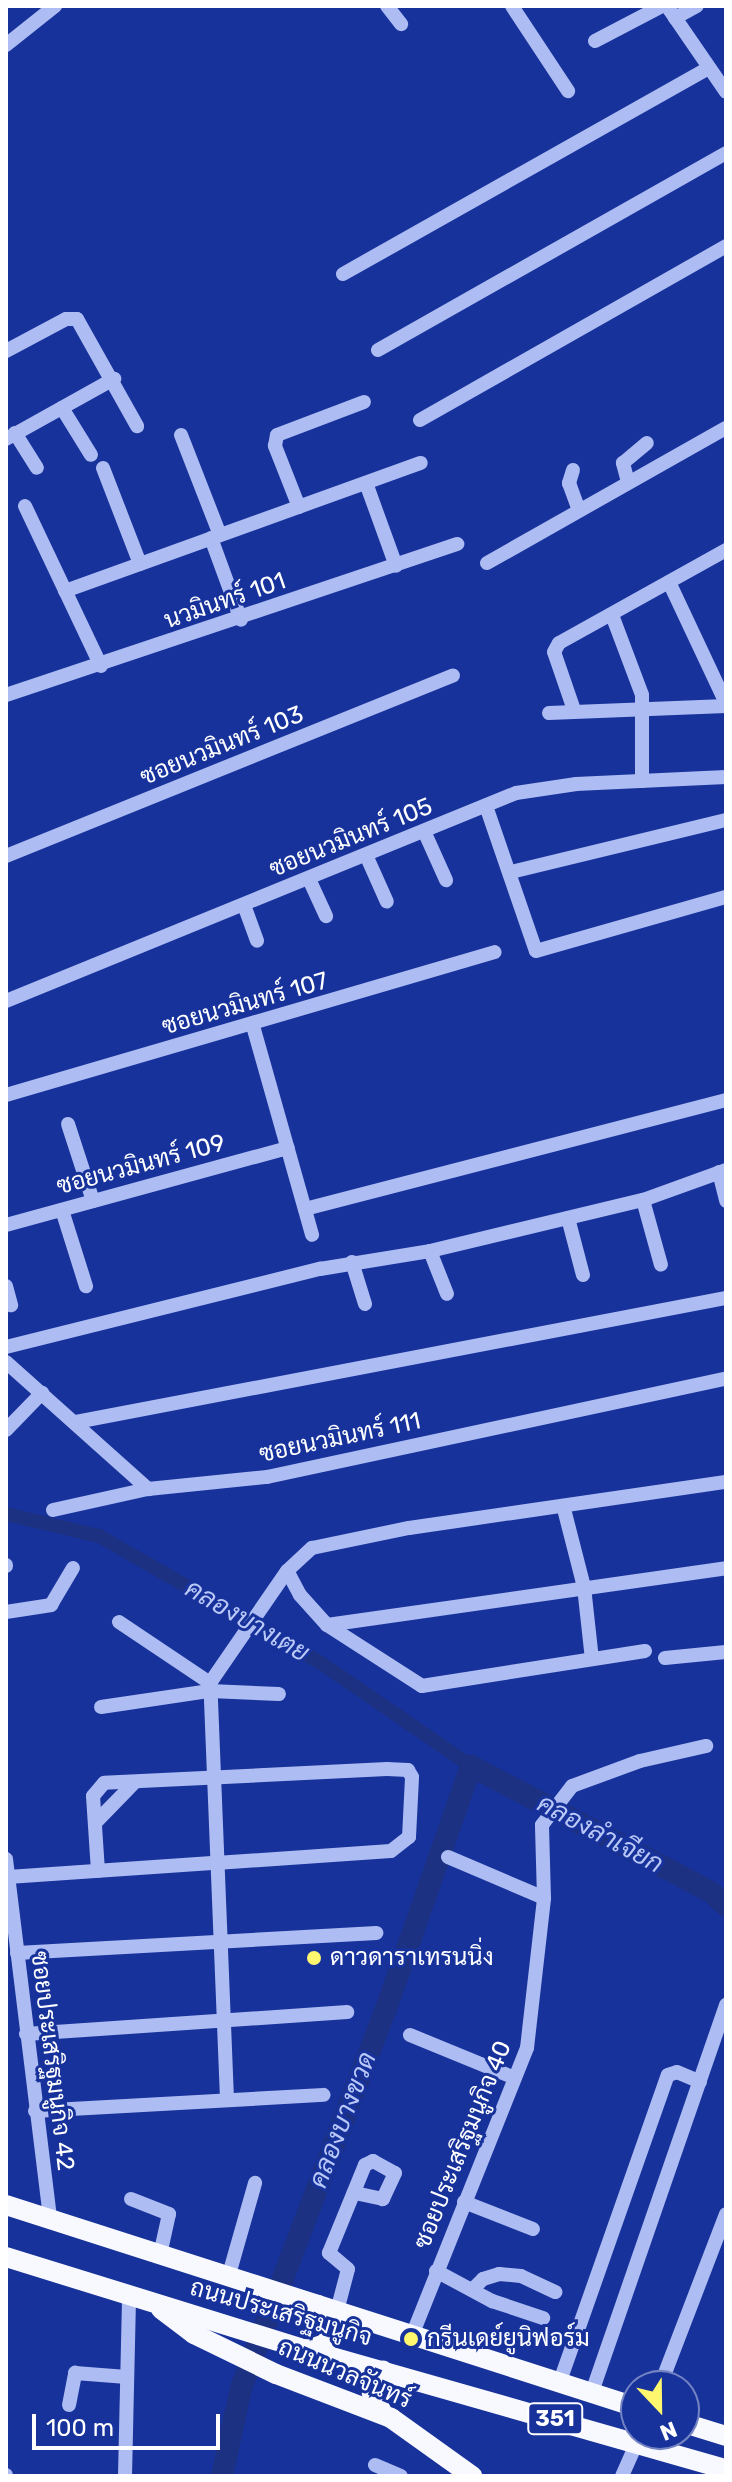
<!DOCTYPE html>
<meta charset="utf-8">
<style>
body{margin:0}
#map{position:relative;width:732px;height:2482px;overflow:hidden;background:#17329b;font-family:Rubik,Sarabun,sans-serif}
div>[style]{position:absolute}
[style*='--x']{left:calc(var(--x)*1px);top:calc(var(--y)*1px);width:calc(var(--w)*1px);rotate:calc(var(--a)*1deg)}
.canal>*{height:14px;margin:-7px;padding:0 7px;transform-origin:7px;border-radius:7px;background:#1d3182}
.river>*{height:22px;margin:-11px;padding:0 11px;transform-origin:11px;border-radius:11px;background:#1d3182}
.minor>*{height:14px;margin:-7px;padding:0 7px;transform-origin:7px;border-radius:7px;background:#adbcf2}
.major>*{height:20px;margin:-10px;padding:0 10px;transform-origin:10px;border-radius:10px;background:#f8f9ff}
.dots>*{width:22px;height:22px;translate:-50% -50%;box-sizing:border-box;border:4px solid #17329b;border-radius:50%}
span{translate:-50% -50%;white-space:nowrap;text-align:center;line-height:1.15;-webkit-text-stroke:6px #17329b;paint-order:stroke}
.shield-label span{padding:2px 6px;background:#17329b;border:2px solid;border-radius:6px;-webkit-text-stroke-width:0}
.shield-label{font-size:22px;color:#fff;font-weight:700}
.street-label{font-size:24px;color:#fff}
.poi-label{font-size:24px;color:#fff}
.left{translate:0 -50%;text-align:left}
.water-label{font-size:26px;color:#bac8f8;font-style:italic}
.frame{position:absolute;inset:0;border:8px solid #fff;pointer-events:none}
.north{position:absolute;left:620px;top:2370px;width:80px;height:80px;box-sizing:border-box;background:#17329b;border:2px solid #7484c3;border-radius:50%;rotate:158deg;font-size:22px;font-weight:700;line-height:32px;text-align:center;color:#fff}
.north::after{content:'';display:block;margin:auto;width:28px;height:36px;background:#fff76e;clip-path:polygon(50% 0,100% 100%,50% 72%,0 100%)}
.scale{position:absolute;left:32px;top:2414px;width:188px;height:36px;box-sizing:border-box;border:4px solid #fff;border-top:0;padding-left:10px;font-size:24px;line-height:28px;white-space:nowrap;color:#fff;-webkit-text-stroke:6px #17329b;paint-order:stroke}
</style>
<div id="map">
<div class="canal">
<i style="--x:6;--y:1514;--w:96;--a:13.3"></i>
<i style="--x:99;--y:1536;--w:256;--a:29.8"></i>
<i style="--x:321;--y:1663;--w:182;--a:34.5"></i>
</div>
<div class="river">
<i style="--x:222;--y:2476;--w:90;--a:-77.8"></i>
<i style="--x:241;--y:2388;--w:406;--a:-69.1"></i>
<i style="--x:386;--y:2009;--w:257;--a:-70.7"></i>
<i style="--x:471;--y:1766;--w:271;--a:27.7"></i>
<i style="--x:711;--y:1892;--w:21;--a:43"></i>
</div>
<div class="minor">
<i style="--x:387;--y:6;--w:23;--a:52"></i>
<i style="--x:512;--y:6;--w:102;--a:56.6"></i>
<i style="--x:667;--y:6;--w:104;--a:55.5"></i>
<i style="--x:675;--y:18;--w:25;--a:-29"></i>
<i style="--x:595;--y:41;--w:76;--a:-27.6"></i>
<i style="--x:6;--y:45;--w:63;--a:-38.5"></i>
<i style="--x:343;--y:274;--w:420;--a:-29.4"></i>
<i style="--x:378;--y:350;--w:400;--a:-29.5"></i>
<i style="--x:6;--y:351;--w:68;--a:-28.1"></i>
<i style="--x:66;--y:319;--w:11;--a:0"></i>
<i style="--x:77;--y:319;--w:123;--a:60.7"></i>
<i style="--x:62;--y:408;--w:55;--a:58.3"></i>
<i style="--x:420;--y:420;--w:352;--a:-29.6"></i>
<i style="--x:15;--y:433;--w:41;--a:57.8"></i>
<i style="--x:181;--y:435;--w:107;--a:68.7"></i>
<i style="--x:6;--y:439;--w:124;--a:-29.1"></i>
<i style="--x:103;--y:468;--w:103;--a:68.9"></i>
<i style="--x:573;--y:470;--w:14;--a:107"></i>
<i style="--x:569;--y:483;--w:29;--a:70"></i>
<i style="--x:628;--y:482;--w:20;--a:-105"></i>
<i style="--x:623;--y:463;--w:31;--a:-40"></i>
<i style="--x:366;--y:483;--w:88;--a:70.1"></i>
<i style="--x:25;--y:506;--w:177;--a:64.6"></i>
<i style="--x:299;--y:507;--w:66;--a:-111.5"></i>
<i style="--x:275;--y:446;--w:11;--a:-80"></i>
<i style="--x:277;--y:435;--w:93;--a:-20.8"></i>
<i style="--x:211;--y:538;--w:87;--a:69.9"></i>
<i style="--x:487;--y:563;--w:274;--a:-29.5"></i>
<i style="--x:669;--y:582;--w:134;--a:64.8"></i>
<i style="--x:65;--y:591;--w:378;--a:-19.8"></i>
<i style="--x:612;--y:615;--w:85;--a:69.4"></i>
<i style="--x:642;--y:695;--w:86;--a:90"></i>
<i style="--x:6;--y:695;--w:476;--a:-18.5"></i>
<i style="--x:574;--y:710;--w:61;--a:-109"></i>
<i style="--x:554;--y:652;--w:10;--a:-61"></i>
<i style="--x:559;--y:643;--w:191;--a:-29.1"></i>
<i style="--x:549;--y:713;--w:177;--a:-2.3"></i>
<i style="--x:486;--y:806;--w:153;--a:71"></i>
<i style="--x:536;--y:951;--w:198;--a:-15.9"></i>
<i style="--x:424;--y:831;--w:54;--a:65.8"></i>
<i style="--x:366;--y:855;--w:51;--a:65.9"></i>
<i style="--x:6;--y:856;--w:482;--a:-22"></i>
<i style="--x:511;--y:872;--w:221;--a:-13.6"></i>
<i style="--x:309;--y:879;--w:41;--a:65.3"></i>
<i style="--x:244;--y:905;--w:38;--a:70"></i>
<i style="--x:6;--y:1001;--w:551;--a:-22.19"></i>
<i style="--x:516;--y:793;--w:61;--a:-8.5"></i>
<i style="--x:576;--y:784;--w:150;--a:-2.7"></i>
<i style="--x:253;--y:1026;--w:217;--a:74.2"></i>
<i style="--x:6;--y:1095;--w:509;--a:-16.3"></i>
<i style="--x:68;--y:1124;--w:81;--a:72"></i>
<i style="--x:719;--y:1172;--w:30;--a:76"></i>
<i style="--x:643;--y:1200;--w:67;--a:74.5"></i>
<i style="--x:305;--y:1209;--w:435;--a:-14.5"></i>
<i style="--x:62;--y:1210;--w:80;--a:72.5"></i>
<i style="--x:568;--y:1218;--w:59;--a:75.3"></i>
<i style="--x:6;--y:1225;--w:292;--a:-15.3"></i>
<i style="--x:430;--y:1251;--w:46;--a:68.4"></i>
<i style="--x:352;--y:1262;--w:44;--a:72.8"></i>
<i style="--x:6;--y:1286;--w:20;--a:75"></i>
<i style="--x:6;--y:1347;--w:324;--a:-14"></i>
<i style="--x:320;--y:1269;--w:111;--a:-9.3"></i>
<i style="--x:430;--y:1251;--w:219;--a:-13.5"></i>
<i style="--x:643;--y:1200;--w:88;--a:-19.9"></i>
<i style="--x:6;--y:1362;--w:191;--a:41.8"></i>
<i style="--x:76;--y:1422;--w:662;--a:-10.8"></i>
<i style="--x:6;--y:1430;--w:52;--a:-45.8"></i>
<i style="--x:564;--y:1509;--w:81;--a:75.6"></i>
<i style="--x:584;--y:1587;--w:72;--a:83.7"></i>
<i style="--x:53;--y:1510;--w:97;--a:-12.5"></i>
<i style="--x:148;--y:1489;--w:120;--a:-5.8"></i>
<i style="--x:267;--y:1477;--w:469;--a:-12.1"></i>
<i style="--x:6;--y:1566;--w:1;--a:-90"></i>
<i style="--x:6;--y:1612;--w:46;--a:-8.8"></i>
<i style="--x:51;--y:1605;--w:43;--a:-59.3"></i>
<i style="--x:119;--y:1622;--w:110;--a:33.8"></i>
<i style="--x:327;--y:1625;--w:403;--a:-8.1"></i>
<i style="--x:645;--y:1651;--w:226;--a:171.1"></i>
<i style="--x:422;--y:1686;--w:113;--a:-147.3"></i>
<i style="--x:327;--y:1625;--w:40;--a:-132"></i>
<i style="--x:300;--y:1595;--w:27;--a:-118"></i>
<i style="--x:287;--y:1571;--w:34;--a:-43"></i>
<i style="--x:312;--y:1548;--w:99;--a:-11.7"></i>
<i style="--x:409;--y:1528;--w:320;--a:-8.3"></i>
<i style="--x:665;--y:1658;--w:61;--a:-5.6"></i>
<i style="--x:101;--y:1707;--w:110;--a:-8.4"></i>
<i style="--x:210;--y:1691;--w:69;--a:2.5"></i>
<i style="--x:95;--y:1823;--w:57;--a:-45.7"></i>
<i style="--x:448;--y:1857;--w:104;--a:23.1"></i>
<i style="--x:6;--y:1859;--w:363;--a:83"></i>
<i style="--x:8;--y:1877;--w:208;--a:-3.9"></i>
<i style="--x:216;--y:1863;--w:175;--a:-3.9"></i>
<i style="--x:391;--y:1851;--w:23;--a:-38"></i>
<i style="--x:409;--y:1837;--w:60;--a:-87.1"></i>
<i style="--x:412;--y:1777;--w:8;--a:-120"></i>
<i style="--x:408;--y:1770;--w:21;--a:-177"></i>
<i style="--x:387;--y:1769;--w:283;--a:177.2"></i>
<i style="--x:104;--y:1783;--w:17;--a:130"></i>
<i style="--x:93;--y:1796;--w:75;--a:86.2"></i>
<i style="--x:17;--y:1953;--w:360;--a:-3.2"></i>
<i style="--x:26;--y:2034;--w:322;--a:-3.9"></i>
<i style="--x:410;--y:2035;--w:113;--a:22.3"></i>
<i style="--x:227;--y:2099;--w:416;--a:-92.3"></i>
<i style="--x:210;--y:1683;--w:136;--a:-55.5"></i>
<i style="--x:35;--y:2111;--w:289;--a:-3.2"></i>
<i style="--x:131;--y:2199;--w:41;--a:21.5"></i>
<i style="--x:169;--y:2214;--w:42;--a:102.4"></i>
<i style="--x:464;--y:2202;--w:74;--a:21.4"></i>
<i style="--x:436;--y:2271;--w:64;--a:28.2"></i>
<i style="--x:492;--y:2301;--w:54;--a:18.4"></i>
<i style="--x:228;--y:2278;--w:99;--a:-74.1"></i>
<i style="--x:473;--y:2289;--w:14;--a:-45"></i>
<i style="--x:483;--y:2279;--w:17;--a:-17"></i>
<i style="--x:499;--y:2274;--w:22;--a:5"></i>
<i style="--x:521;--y:2276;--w:38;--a:25"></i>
<i style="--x:337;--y:2311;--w:43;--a:-75.3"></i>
<i style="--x:348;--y:2269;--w:25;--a:-140"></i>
<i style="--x:329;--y:2253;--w:95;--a:-67.8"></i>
<i style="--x:365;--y:2165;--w:9;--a:-27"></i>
<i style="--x:373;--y:2161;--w:25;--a:29"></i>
<i style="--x:395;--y:2173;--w:29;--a:115"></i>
<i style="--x:383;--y:2199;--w:30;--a:-168"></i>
<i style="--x:413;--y:2333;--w:307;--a:-68.2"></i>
<i style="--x:527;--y:2048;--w:151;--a:-83.5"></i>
<i style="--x:544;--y:1898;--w:73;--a:-91.6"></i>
<i style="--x:542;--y:1825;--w:49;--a:-52.4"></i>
<i style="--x:572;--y:1786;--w:72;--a:-20.2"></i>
<i style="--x:640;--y:1761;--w:68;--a:-12.8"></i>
<i style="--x:560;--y:2381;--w:324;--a:-70.6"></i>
<i style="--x:668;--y:2075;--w:9;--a:-18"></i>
<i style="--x:677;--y:2072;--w:25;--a:23"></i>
<i style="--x:660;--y:2386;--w:184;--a:-69"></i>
<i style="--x:592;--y:2392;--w:410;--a:-70.9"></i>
<i style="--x:69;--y:2405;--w:33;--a:-79"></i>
<i style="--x:75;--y:2373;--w:52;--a:4.4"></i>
<i style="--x:375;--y:2465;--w:28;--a:23"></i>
<i style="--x:6;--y:2475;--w:1;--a:90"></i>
<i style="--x:125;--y:2476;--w:182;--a:-88.7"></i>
<i style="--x:622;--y:2476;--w:37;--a:-66"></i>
</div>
<div class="major">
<i style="--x:6;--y:2205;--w:662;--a:17.78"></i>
<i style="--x:6;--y:2257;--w:312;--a:17.2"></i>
<i style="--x:304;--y:2349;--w:439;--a:15.9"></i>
<i style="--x:161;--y:2309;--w:41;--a:37.1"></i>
<i style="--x:194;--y:2334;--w:91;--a:26"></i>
<i style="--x:276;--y:2374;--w:123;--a:20.9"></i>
<i style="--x:391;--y:2418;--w:100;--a:35.6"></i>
<i style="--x:307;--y:2350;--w:19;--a:-18"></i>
<i style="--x:325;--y:2344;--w:14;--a:-56"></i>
<i style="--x:333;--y:2332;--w:15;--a:-98"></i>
<i style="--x:331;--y:2317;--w:18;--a:-137"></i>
<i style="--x:383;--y:2414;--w:24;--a:-118"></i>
<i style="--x:372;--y:2393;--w:25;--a:-64"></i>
<i style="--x:684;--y:2423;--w:44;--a:17.2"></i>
</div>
<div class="dots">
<i style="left:314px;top:1958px;background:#fff76e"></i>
<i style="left:411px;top:2339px;background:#fff76e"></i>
</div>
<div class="shield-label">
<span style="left:555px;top:2419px">351</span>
</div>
<div class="street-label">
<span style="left:225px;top:601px;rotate:-19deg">นวมินทร์ 101</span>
<span style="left:222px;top:746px;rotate:-22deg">ซอยนวมินทร์ 103</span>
<span style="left:351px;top:838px;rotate:-22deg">ซอยนวมินทร์ 105</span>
<span style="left:245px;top:1004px;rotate:-16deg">ซอยนวมินทร์ 107</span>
<span style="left:141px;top:1165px;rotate:-15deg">ซอยนวมินทร์ 109</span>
<span style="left:340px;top:1438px;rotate:-12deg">ซอยนวมินทร์ 111</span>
<span style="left:52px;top:2061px;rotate:83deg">ซอยประเสริฐมนูกิจ 42</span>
<span style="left:463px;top:2145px;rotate:-68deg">ซอยประเสริฐมนูกิจ 40</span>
<span style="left:281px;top:2313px;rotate:16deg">ถนนประเสริฐมนูกิจ</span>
<span style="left:345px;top:2374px;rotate:23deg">ถนนนวลจันทร์</span>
</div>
<div class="poi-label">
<span class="left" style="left:330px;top:1958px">ดาวดาราเทรนนิ่ง</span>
<span class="left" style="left:427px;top:2339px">กรีนเดย์ยูนิฟอร์ม</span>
</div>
<div class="water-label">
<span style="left:247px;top:1621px;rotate:30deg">คลองบางเตย</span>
<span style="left:600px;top:1834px;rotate:28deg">คลองลำเจียก</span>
<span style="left:343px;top:2120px;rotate:-69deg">คลองบางขวด</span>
</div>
<div class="frame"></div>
<div class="north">N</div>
<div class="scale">100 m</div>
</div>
